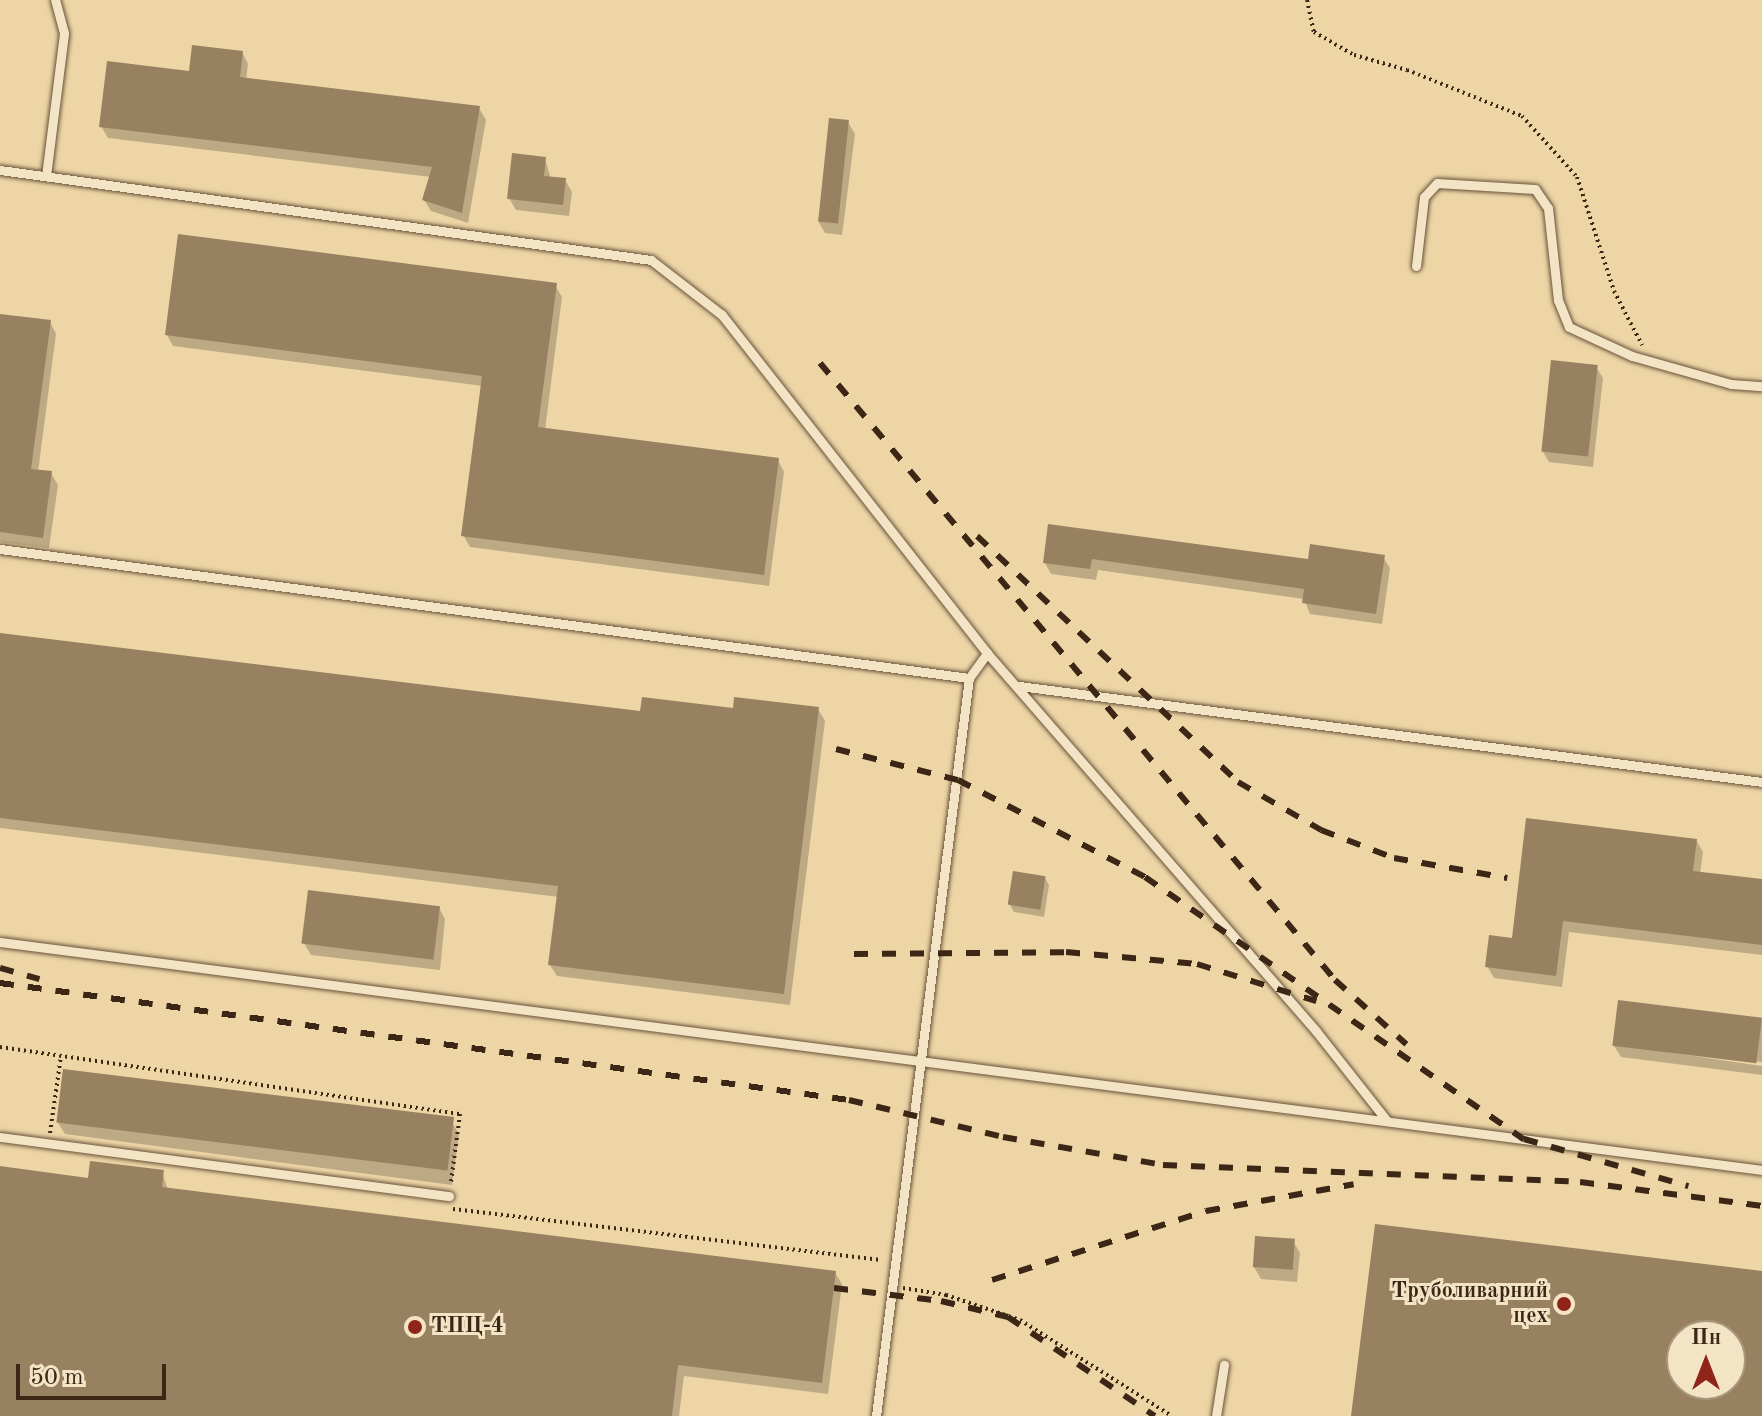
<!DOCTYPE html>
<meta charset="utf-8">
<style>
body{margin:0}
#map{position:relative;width:1762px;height:1416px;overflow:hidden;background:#edd5a6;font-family:"Old Standard TT",serif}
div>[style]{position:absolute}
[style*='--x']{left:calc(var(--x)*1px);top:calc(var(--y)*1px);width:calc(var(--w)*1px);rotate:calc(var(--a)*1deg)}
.shadow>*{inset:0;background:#0003}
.building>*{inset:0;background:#988161;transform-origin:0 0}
.path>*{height:4px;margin-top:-2px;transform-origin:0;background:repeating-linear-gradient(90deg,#3c2616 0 2px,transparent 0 6px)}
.roads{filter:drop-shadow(0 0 2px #68523a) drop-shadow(0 0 2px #68523a)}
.service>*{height:9px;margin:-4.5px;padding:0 4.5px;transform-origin:4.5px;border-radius:4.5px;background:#f3e4c5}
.rail>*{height:6px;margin-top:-3px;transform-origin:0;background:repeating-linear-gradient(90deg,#3c2616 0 14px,transparent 0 28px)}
.dots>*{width:22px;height:22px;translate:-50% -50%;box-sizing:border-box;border:4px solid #f3e4c5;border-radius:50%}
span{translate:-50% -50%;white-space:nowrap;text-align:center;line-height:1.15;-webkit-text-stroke:6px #f3e4c5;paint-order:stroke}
.poi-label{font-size:22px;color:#3c2616;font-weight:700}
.right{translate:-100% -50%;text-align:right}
.left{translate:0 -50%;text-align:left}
.north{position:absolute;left:1666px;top:1320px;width:80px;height:80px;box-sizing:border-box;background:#f3e4c5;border:2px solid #aa987f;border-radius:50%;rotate:0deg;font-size:22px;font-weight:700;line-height:32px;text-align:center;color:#3c2616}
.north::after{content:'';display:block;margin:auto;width:28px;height:36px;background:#8f2418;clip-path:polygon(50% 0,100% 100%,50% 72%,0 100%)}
.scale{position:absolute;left:16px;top:1364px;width:150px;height:36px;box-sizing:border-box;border:4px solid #3c2616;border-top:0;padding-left:10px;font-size:24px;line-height:28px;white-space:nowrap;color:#3c2616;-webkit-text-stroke:6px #f3e4c5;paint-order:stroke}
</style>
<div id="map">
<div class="shadow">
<i style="clip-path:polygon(242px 52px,248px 64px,246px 80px,479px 108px,486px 120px,468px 223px,431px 211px,424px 200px,431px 177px,108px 138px,101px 126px,191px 73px)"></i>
<i style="clip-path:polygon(848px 122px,855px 134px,842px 235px,825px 233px,818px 221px)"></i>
<i style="clip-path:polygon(545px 159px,551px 179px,565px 180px,572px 192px,569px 216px,516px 210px,509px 198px)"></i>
<i style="clip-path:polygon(555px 285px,562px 297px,545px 430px,778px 460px,784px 472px,769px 586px,470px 547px,463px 535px,483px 386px,173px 346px,167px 335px)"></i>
<i style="clip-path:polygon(0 316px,50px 322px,56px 334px,38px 472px,51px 473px,58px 485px,49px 548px,0 542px)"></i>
<i style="clip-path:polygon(1596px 367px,1603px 378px,1593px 467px,1549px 462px,1542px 450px)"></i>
<i style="clip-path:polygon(1050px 526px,1309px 562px,1383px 557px,1390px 568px,1382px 624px,1310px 614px,1304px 599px,1098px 570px,1096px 580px,1051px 574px,1045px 563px)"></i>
<i style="clip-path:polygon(0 635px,642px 713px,818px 709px,825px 721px,790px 1005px,557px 976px,550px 965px,559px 897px,0 828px)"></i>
<i style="clip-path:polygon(1696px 840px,1703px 852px,1700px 874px,1762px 881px,1762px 955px,1569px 932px,1562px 987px,1494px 978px,1487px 966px,1513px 940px)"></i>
<i style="clip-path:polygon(1045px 878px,1049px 885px,1044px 917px,1014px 912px,1010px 905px)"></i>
<i style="clip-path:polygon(439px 908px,445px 919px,440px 970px,311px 955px,304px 943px)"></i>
<i style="clip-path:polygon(1762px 1020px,1762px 1062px,1619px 1045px,1762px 1066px,1762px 1075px,1621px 1057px,1614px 1046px)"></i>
<i style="clip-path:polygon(452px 1122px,459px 1134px,452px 1185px,65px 1134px,58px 1123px)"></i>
<i style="clip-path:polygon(0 1168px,90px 1180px,162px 1172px,168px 1190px,835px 1273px,842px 1284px,828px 1394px,684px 1376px,679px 1416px,0 1416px)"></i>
<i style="clip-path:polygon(1293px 1241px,1300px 1253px,1297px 1282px,1261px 1279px,1254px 1267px)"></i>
</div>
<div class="building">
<i style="clip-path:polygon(192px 45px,243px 51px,240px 77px,480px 106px,462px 213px,422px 200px,432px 167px,99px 127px,107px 61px,189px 71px)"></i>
<i style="left:829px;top:118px;width:20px;height:104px;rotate:6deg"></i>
<i style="clip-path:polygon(512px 153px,546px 157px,544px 176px,566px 178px,563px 205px,507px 199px)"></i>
<i style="clip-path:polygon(178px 234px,557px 283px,538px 427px,779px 458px,764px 575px,461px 536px,482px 376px,165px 335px)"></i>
<i style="clip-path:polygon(0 314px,51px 320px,31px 469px,52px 471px,43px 538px,0 532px)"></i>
<i style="left:1551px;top:360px;width:47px;height:92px;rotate:6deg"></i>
<i style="clip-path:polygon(1048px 524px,1308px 559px,1310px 544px,1385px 555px,1376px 614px,1302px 603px,1304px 589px,1092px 559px,1090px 569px,1043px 563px)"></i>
<i style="clip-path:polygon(0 633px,640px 711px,642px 697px,733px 708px,734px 697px,819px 707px,784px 994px,548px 965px,558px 886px,0 818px)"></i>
<i style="clip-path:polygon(1526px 818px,1697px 839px,1693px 871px,1762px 879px,1762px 945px,1563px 921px,1556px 976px,1485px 967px,1489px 935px,1512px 938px)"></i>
<i style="left:1013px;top:871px;width:33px;height:34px;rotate:9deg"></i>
<i style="left:308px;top:890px;width:133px;height:54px;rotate:7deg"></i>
<i style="left:1618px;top:1000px;width:145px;height:46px;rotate:7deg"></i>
<i style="left:63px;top:1069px;width:394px;height:54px;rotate:7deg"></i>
<i style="clip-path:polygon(90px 1161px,164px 1170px,162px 1187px,836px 1271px,822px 1383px,678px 1365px,672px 1416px,0 1416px,0 1166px,88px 1178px)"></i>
<i style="clip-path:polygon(evenodd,1375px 1224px,1762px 1271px,1762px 1416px,1351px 1416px,1375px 1224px,1682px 1336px,1730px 1336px,1730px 1384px,1682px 1384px,1682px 1336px)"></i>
<i style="left:1255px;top:1236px;width:40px;height:31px;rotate:4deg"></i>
</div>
<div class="path">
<i style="--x:1307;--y:0;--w:33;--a:78"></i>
<i style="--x:1314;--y:32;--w:46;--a:29.9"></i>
<i style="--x:1354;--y:55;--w:55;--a:15.8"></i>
<i style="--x:1407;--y:70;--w:124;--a:21.8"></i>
<i style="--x:1522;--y:116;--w:82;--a:48"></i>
<i style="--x:1577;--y:177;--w:120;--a:72"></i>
<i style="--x:1614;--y:291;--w:61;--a:62.6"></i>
<i style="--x:0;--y:1047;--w:465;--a:8.3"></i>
<i style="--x:460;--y:1114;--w:69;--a:97.5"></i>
<i style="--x:50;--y:1133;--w:78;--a:-81.9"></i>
<i style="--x:453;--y:1209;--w:431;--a:6.8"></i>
<i style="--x:903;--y:1288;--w:44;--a:9.2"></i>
<i style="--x:946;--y:1295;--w:78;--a:18.7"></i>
<i style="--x:1020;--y:1320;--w:180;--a:32.3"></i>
</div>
<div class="roads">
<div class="service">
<i style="--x:0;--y:170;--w:657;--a:7.87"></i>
<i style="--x:651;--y:260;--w:90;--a:37.8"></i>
<i style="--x:722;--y:315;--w:429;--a:51.9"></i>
<i style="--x:987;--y:653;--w:501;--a:48.96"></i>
<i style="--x:1316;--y:1031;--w:115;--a:51.7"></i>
<i style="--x:46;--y:176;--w:144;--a:-82.8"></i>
<i style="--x:64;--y:33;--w:34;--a:-105"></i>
<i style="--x:1416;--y:266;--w:69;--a:-83.4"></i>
<i style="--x:1424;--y:197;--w:19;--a:-47"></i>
<i style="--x:1437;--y:183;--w:98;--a:3.5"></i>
<i style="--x:1535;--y:189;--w:23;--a:56"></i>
<i style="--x:1548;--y:208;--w:93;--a:83.8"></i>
<i style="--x:1558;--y:300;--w:29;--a:68"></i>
<i style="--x:1569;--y:327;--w:69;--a:24.7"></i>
<i style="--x:1632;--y:356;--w:103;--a:15.8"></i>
<i style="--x:1731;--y:384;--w:31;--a:4"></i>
<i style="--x:0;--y:549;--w:978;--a:7.58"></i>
<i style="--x:1019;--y:686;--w:749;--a:7.36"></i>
<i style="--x:0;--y:942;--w:1777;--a:7.37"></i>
<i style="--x:0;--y:1137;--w:453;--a:7.5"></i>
<i style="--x:876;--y:1416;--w:744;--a:-82.82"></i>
<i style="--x:969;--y:678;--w:31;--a:-54"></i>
<i style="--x:1216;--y:1416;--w:52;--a:-81.1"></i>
</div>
</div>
<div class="rail">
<i style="--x:820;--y:363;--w:804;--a:50.15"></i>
<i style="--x:1335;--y:980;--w:96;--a:42"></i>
<i style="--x:977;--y:536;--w:359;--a:43.3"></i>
<i style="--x:1238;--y:782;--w:96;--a:30"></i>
<i style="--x:1321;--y:830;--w:78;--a:21"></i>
<i style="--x:1394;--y:858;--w:115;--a:10"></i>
<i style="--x:836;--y:749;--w:126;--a:14.3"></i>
<i style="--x:958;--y:780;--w:211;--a:27.4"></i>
<i style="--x:1145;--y:877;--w:461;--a:34.7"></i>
<i style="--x:1524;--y:1139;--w:171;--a:16"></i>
<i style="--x:854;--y:954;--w:212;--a:-0.5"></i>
<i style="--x:1066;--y:952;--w:132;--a:5.2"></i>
<i style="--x:1197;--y:964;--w:125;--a:17.3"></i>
<i style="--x:0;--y:968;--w:41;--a:15.8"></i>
<i style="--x:0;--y:983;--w:857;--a:7.85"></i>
<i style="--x:849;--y:1100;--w:158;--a:13.5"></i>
<i style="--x:1003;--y:1137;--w:162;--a:9.9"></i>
<i style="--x:1163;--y:1165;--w:417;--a:2.3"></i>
<i style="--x:1580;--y:1182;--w:184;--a:7.5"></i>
<i style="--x:992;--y:1280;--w:225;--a:-17.9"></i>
<i style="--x:1206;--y:1211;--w:150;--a:-10.3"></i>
<i style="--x:834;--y:1288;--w:108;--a:6.9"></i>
<i style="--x:941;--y:1301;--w:69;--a:13.4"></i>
<i style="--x:1008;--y:1317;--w:177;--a:34"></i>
</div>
<div class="dots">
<i style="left:1564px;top:1304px;background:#8f2418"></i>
<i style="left:415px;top:1327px;background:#8f2418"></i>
</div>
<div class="poi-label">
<span class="right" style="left:1548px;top:1304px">Труболиварний<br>цех</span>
<span class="left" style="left:431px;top:1327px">ТПЦ-4</span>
</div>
<div class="north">Пн</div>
<div class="scale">50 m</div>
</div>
